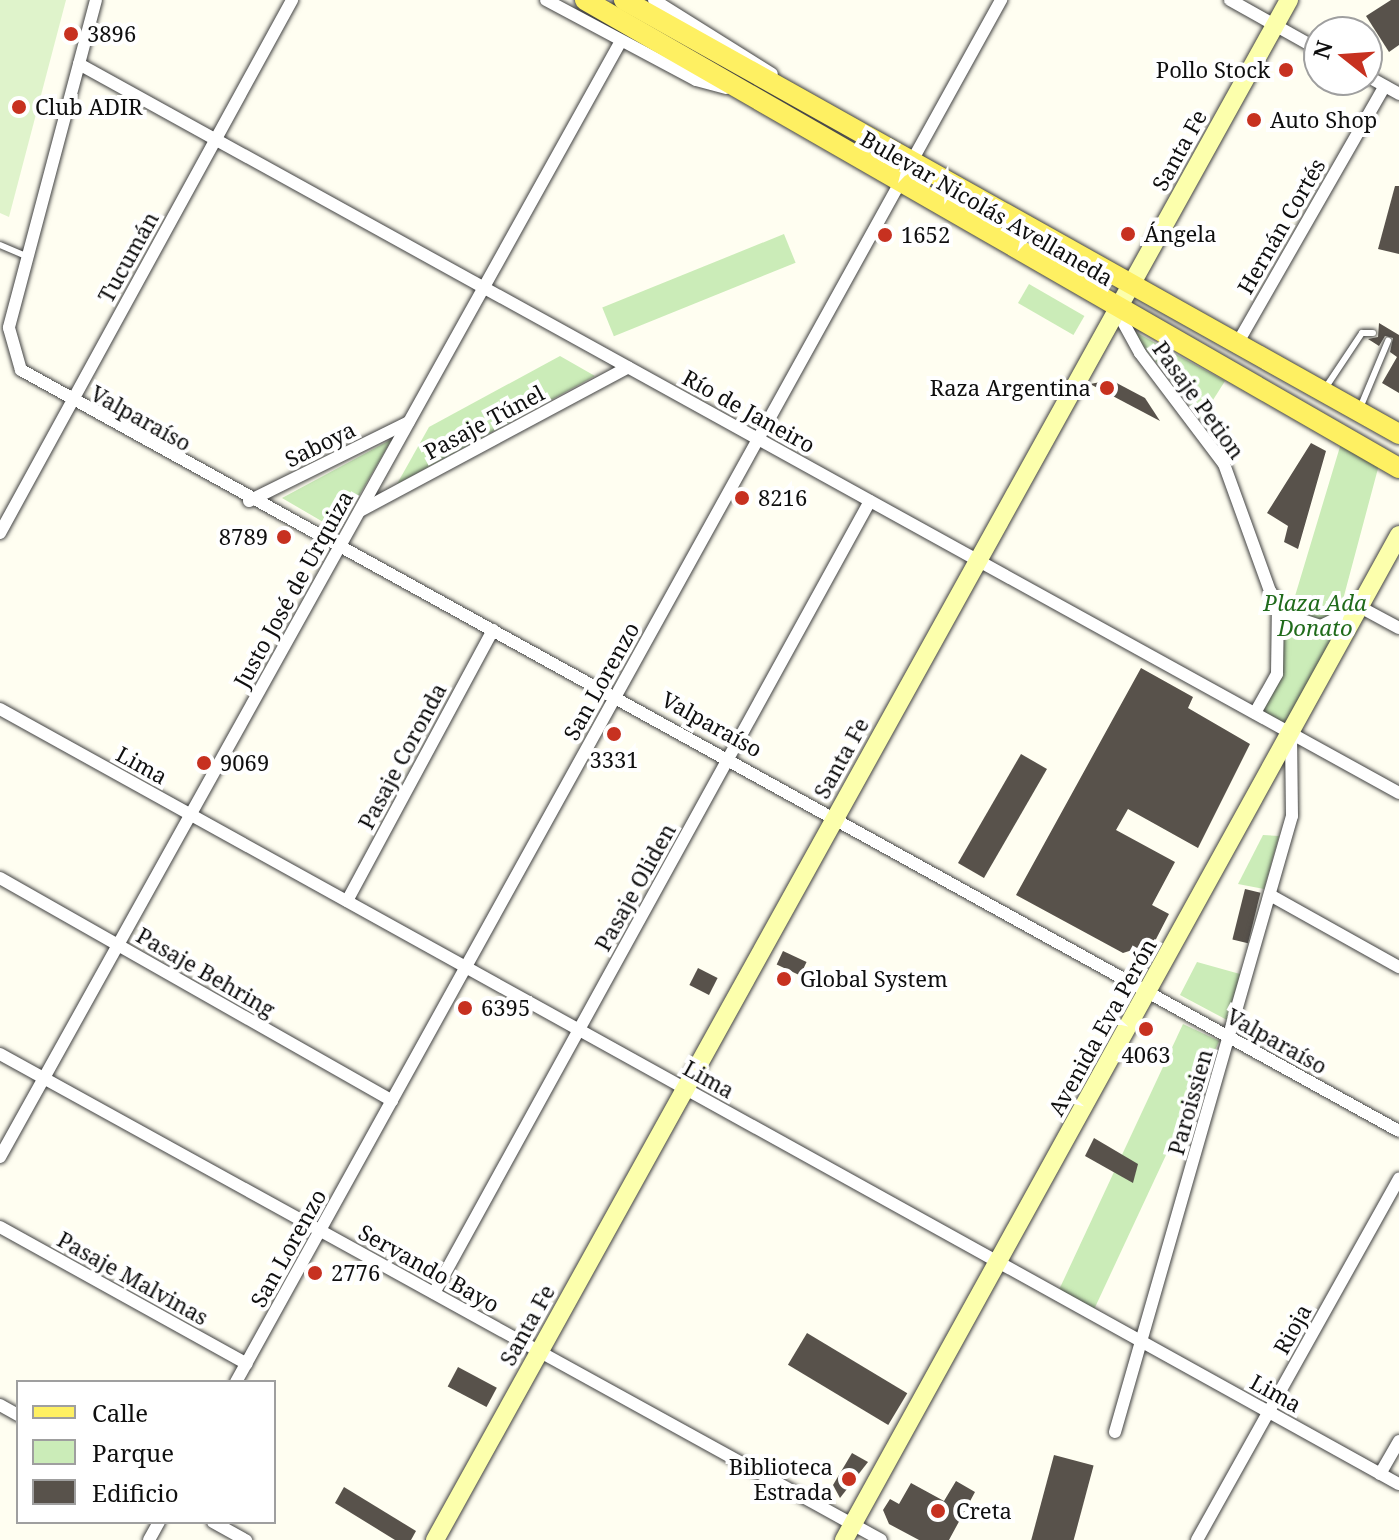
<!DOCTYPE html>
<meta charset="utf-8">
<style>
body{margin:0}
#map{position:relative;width:1399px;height:1540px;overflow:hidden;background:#fffef1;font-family:"Noto Serif",serif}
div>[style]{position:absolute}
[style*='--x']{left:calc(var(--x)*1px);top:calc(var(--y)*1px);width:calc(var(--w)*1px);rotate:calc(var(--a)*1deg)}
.green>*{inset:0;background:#cbecb8;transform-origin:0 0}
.pitch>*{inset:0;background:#dff3cb}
.building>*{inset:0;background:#58524b;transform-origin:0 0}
.roads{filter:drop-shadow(0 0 2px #424242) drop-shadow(0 0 2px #424242)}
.lane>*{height:6px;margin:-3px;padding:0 3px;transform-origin:3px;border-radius:3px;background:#fff}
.street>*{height:12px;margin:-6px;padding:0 6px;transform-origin:6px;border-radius:6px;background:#fff}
.secondary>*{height:18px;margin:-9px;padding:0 9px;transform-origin:9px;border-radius:9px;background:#fcffac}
.primary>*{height:20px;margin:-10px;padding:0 10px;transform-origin:10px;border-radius:10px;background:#fef062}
.dots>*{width:22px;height:22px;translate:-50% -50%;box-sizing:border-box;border:4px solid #fff;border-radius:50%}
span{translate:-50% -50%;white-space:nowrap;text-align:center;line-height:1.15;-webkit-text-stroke:8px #fff;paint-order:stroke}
.poi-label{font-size:22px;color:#0f0f0f}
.left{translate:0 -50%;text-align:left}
.right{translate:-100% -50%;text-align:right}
.street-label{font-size:22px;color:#0f0f0f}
.park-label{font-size:22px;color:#206b1b;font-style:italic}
.legend{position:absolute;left:16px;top:1380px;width:260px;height:144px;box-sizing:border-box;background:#fff;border:2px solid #9f9f9f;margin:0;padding:10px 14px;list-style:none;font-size:24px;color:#0f0f0f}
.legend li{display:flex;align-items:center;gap:16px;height:40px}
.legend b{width:40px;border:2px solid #9f9f9f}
.north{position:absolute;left:1303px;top:16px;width:80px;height:80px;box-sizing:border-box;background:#fff;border:2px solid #9f9f9f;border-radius:50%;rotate:287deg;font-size:22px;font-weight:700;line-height:32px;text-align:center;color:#0f0f0f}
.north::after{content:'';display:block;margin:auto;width:28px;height:36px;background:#c73120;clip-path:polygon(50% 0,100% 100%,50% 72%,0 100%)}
</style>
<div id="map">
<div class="green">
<i style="left:784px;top:234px;width:31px;height:196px;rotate:68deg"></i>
<i style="left:1029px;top:284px;width:64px;height:22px;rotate:30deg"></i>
<i style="clip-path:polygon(1130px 329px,1225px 381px,1201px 419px)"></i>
<i style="clip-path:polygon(560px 356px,595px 376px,397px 484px,429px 427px)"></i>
<i style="clip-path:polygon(392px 439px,346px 518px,330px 526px,282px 498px)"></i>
<i style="clip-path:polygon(1342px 440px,1380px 461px,1333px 637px,1289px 723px,1279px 723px,1263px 711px,1280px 675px,1286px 626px)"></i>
<i style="clip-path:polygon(1263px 835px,1279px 836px,1264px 889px,1238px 884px)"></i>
<i style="clip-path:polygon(1197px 962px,1240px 974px,1227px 1020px,1180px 995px)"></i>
<i style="left:1183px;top:1024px;width:40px;height:295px;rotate:25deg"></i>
</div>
<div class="pitch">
<i style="clip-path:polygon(0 0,66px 0,9px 217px,0 213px)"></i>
</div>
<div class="building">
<i style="clip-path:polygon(1391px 0,1399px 0,1399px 45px,1389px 52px,1366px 16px)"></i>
<i style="clip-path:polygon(1395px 186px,1399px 186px,1399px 254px,1378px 249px)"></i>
<i style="clip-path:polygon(1379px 323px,1399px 335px,1399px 393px,1382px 383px,1397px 357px,1390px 352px,1393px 338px,1385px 336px,1379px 346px,1368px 339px,1378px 337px)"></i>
<i style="clip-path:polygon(1111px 380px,1145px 398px,1160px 421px,1090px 384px)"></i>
<i style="clip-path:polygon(1311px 443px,1326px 451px,1298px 549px,1284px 542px,1288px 526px,1267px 513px)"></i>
<i style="clip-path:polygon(1141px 668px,1193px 697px,1188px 708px,1250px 744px,1198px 848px,1128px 809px,1116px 830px,1175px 862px,1152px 905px,1169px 914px,1154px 943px,1123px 953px,1016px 895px)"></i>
<i style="left:1021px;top:754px;width:30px;height:126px;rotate:30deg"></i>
<i style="left:1245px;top:889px;width:16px;height:52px;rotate:14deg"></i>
<i style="left:783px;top:951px;width:26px;height:15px;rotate:25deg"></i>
<i style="left:698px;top:968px;width:22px;height:19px;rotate:27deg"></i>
<i style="clip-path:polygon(1094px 1138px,1138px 1164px,1133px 1183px,1085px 1156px)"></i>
<i style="left:807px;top:1333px;width:117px;height:37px;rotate:31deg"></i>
<i style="left:458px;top:1367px;width:44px;height:22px;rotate:28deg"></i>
<i style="clip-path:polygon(852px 1453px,868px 1462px,840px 1498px,833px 1485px)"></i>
<i style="left:1054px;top:1455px;width:41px;height:88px;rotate:15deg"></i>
<i style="clip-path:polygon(956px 1481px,975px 1492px,949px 1540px,919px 1540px,889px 1524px,883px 1510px,890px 1499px,899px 1504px,911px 1483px,944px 1501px)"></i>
<i style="clip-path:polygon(344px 1487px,416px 1531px,411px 1540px,395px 1540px,335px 1503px)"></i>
</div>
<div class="roads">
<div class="lane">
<i style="--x:0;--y:245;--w:30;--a:23"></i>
<i style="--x:1326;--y:387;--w:65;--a:-56.3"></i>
<i style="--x:1362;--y:333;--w:11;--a:0"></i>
<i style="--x:1360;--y:408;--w:73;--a:-67.3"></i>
</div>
<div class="street">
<i style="--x:96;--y:0;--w:339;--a:104.9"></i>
<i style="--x:9;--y:328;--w:44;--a:74.1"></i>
<i style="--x:21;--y:370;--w:1574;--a:28.91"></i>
<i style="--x:546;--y:0;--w:170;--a:28.1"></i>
<i style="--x:696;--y:80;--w:31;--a:15"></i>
<i style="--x:654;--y:0;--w:139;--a:32.1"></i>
<i style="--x:1230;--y:0;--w:102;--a:29.3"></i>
<i style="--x:79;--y:64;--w:1508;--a:28.91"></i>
<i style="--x:1367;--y:76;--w:37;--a:29"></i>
<i style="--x:1117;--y:311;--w:48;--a:61.3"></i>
<i style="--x:1140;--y:353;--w:139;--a:52.9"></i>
<i style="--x:1224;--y:464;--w:135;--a:70.1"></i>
<i style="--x:1270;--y:591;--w:29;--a:55"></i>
<i style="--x:1287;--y:615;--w:36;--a:18"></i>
<i style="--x:1321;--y:626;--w:43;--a:-26"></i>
<i style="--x:1360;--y:607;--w:44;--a:28.3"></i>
<i style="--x:1237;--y:344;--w:297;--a:-60.2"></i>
<i style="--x:249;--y:501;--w:178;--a:-26.3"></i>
<i style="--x:360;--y:511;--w:304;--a:-28.2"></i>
<i style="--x:0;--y:533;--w:608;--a:-61.28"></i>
<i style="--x:0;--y:709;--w:1599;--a:28.99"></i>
<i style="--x:1255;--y:713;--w:45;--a:-60.6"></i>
<i style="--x:1277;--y:674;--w:70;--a:-89.2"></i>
<i style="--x:0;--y:878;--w:451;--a:29.6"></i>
<i style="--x:1270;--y:895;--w:148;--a:29.2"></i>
<i style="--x:347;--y:901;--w:308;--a:-61.7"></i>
<i style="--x:0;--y:1054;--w:1006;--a:28.88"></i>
<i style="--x:0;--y:1157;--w:1277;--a:-60.91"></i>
<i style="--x:0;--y:1227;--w:282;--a:29"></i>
<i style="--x:434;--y:1293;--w:904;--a:-61.17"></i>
<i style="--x:236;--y:1382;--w:1580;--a:-61.03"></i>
<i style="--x:0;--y:1405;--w:21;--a:29"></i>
<i style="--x:1115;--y:1432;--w:641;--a:-73.97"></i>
<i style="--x:1292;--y:816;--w:80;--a:-90.7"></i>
<i style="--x:1380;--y:1474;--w:38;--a:-60"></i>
<i style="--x:213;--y:1522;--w:38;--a:29"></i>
<i style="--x:149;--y:1540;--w:21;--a:-61"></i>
<i style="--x:1197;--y:1540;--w:414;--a:-60.8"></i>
</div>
<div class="secondary">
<i style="--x:435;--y:1540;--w:1761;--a:-60.99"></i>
<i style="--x:844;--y:1540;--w:1148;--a:-61.09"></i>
</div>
<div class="primary">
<i style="--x:585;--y:0;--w:939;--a:29.9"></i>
<i style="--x:624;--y:0;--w:888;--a:29.25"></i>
</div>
</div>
<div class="dots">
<i style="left:71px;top:34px;background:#c73120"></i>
<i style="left:1286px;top:70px;background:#c73120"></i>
<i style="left:19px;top:107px;background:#c73120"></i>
<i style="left:1254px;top:120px;background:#c73120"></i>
<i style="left:1128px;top:234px;background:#c73120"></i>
<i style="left:885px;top:235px;background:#c73120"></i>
<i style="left:1107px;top:388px;background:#c73120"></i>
<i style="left:742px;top:498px;background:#c73120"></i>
<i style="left:284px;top:537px;background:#c73120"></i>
<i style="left:614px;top:734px;background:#c73120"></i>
<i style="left:204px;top:763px;background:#c73120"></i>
<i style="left:784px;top:979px;background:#c73120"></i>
<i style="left:465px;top:1008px;background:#c73120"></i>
<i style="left:1146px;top:1029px;background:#c73120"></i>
<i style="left:315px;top:1273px;background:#c73120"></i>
<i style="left:849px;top:1479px;background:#c73120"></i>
<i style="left:938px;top:1511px;background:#c73120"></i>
</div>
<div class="poi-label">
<span class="left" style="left:87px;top:34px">3896</span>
<span class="right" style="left:1270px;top:70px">Pollo Stock</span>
<span class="left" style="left:35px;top:107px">Club ADIR</span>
<span class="left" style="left:1270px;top:120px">Auto Shop</span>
<span class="left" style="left:1144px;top:234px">Ángela</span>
<span class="left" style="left:901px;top:235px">1652</span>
<span class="right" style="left:1091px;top:388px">Raza Argentina</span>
<span class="left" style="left:758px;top:498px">8216</span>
<span class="right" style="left:268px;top:537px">8789</span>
<span style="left:614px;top:760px">3331</span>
<span class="left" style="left:220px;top:763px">9069</span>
<span class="left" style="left:800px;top:979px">Global System</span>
<span class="left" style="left:481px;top:1008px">6395</span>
<span style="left:1146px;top:1055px">4063</span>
<span class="left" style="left:331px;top:1273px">2776</span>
<span class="right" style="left:833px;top:1479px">Biblioteca<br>Estrada</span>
<span class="left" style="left:956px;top:1511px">Creta</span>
</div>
<div class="street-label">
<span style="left:1179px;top:150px;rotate:-61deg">Santa Fe</span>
<span style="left:987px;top:208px;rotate:30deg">Bulevar Nicolás Avellaneda</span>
<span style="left:1281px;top:226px;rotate:-60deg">Hernán Cortés</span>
<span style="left:128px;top:257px;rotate:-61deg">Tucumán</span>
<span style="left:1199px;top:400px;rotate:54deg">Pasaje Petion</span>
<span style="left:749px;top:411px;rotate:29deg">Río de Janeiro</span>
<span style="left:141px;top:418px;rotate:29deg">Valparaíso</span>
<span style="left:484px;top:422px;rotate:-28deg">Pasaje Túnel</span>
<span style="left:320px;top:444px;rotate:-26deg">Saboya</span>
<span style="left:293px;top:589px;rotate:-61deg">Justo José de Urquiza</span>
<span style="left:601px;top:681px;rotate:-61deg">San Lorenzo</span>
<span style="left:712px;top:724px;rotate:29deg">Valparaíso</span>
<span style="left:402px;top:756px;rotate:-62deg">Pasaje Coronda</span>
<span style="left:841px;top:758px;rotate:-61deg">Santa Fe</span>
<span style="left:142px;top:765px;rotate:29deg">Lima</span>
<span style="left:635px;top:887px;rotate:-61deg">Pasaje Oliden</span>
<span style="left:206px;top:972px;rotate:30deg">Pasaje Behring</span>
<span style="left:1102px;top:1027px;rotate:-61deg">Avenida Eva Perón</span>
<span style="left:1277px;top:1041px;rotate:29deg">Valparaíso</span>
<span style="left:709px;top:1079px;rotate:29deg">Lima</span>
<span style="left:1190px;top:1102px;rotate:-74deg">Paroissien</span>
<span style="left:288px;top:1248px;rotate:-61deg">San Lorenzo</span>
<span style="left:429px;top:1268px;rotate:29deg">Servando Bayo</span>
<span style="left:133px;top:1278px;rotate:29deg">Pasaje Malvinas</span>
<span style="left:527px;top:1325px;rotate:-61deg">Santa Fe</span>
<span style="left:1292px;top:1329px;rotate:-61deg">Rioja</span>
<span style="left:1276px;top:1393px;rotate:29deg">Lima</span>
</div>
<div class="park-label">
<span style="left:1315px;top:615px">Plaza Ada<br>Donato</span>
</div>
<ul class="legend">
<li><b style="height:10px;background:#fef062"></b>Calle</li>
<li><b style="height:22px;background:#cbecb8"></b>Parque</li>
<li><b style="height:22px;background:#58524b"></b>Edificio</li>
</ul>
<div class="north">N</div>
</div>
